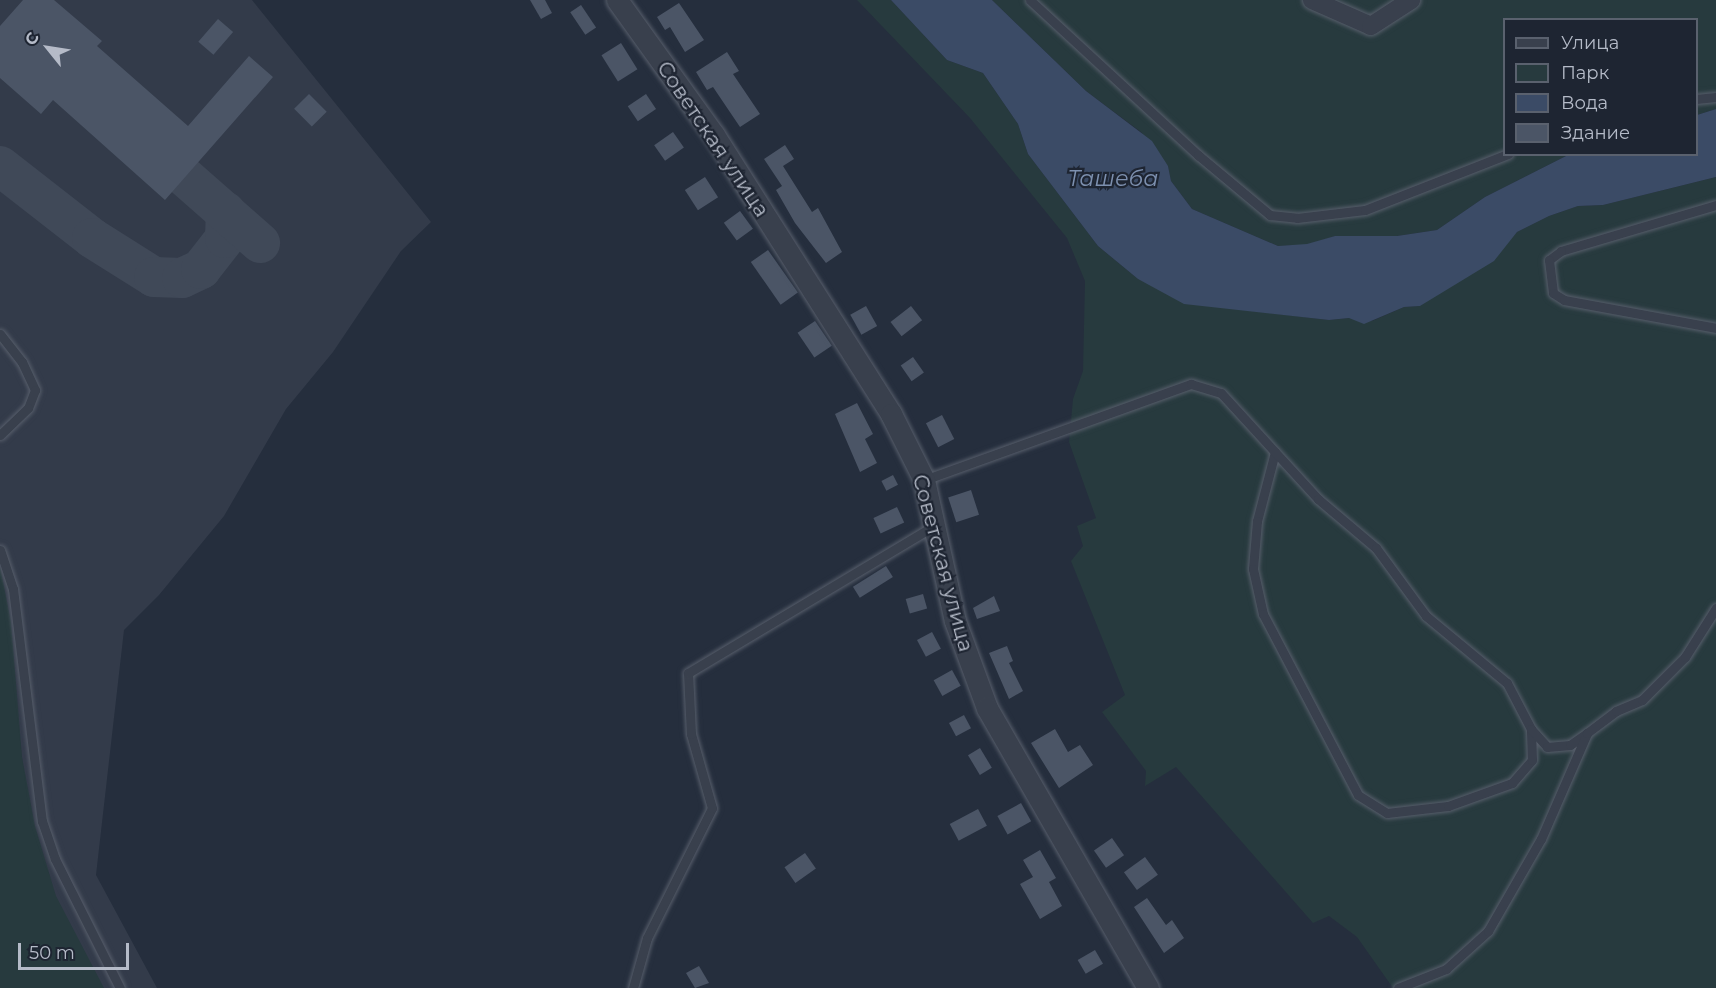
<!DOCTYPE html>
<meta charset="utf-8">
<style>
body{margin:0}
#map{position:relative;width:1716px;height:988px;overflow:hidden;background:#252e3d;font-family:Montserrat,sans-serif}
div>[style]{position:absolute}
[style*='--x']{left:calc(var(--x)*1px);top:calc(var(--y)*1px);width:calc(var(--w)*1px);rotate:calc(var(--a)*1deg)}
.airport>*{inset:0;background:#333b4a}
.green>*{inset:0;background:#273a3e}
.water>*{inset:0;background:#3b4b66}
.taxiway>*{height:40px;margin:-20px;padding:0 20px;transform-origin:20px;border-radius:20px;background:#404958}
.building>*{inset:0;background:#4b5566;transform-origin:0 0}
.roads{filter:drop-shadow(0 0 2px #575e6b) drop-shadow(0 0 2px #575e6b)}
.service>*{height:9px;margin:-4.5px;padding:0 4.5px;transform-origin:4.5px;border-radius:4.5px;background:#39404d}
.minor>*{height:18px;margin:-9px;padding:0 9px;transform-origin:9px;border-radius:9px;background:#39404d}
.tertiary>*{height:21px;margin:-10.5px;padding:0 10.5px;transform-origin:10.5px;border-radius:10.5px;background:#39404d}
span{translate:-50% -50%;white-space:nowrap;text-align:center;line-height:1.15;-webkit-text-stroke:4.5px #1e2532;paint-order:stroke}
.street-label{font-size:21px;color:#b5bbc8}
.water-label{font-size:22px;color:#7d90af;font-style:italic}
.legend{position:absolute;left:1503px;top:18px;width:195px;height:138px;box-sizing:border-box;background:#1e2532;border:2px solid #5a616e;margin:0;padding:8px 10px;list-style:none;font-size:18px;color:#b5bbc8}
.legend li{display:flex;align-items:center;gap:12px;height:30px}
.legend b{width:30px;border:2px solid #5a616e}
.north{position:absolute;left:18px;top:18px;width:60px;height:60px;-webkit-text-stroke:4px #1e2532;paint-order:stroke;rotate:300deg;font-size:16px;font-weight:700;line-height:24px;text-align:center;color:#b5bbc8}
.north::after{content:'';display:block;margin:auto;width:21px;height:27px;background:#b5bbc8;clip-path:polygon(50% 0,100% 100%,50% 72%,0 100%)}
.scale{position:absolute;left:18px;top:943px;width:111px;height:27px;box-sizing:border-box;border:3px solid #b5bbc8;border-top:0;padding-left:8px;font-size:18px;line-height:21px;white-space:nowrap;color:#b5bbc8;-webkit-text-stroke:4px #1e2532;paint-order:stroke}
</style>
<div id="map">
<div class="airport">
<i style="clip-path:polygon(0 0,252px 0,431px 222px,401px 251px,333px 352px,286px 409px,224px 516px,159px 595px,124px 630px,96px 875px,157px 988px,0 988px)"></i>
</div>
<div class="green">
<i style="clip-path:polygon(857px 0,891px 0,947px 60px,983px 73px,1018px 124px,1028px 154px,1098px 246px,1138px 279px,1192px 304px,1329px 320px,1349px 318px,1372px 321px,1404px 307px,1420px 306px,1507px 243px,1517px 232px,1549px 216px,1578px 206px,1603px 205px,1716px 177px,1716px 988px,1393px 988px,1357px 937px,1329px 916px,1313px 923px,1176px 767px,1145px 786px,1146px 771px,1102px 712px,1125px 695px,1071px 561px,1083px 546px,1077px 526px,1096px 518px,1069px 442px,1073px 399px,1083px 371px,1085px 281px,1067px 238px,970px 118px)"></i>
<i style="clip-path:polygon(992px 0,1716px 0,1716px 109px,1697px 115px,1696px 20px,1504px 20px,1504px 154px,1568px 155px,1485px 197px,1437px 230px,1397px 236px,1335px 236px,1307px 245px,1278px 246px,1192px 209px,1171px 181px,1168px 166px,1141px 132px,1086px 91px)"></i>
<i style="clip-path:polygon(0 566px,11px 622px,22px 757px,35px 826px,56px 896px,104px 988px,0 988px)"></i>
</div>
<div class="water">
<i style="clip-path:polygon(891px 0,992px 0,1086px 91px,1152px 141px,1168px 166px,1171px 181px,1192px 209px,1278px 246px,1307px 244px,1335px 236px,1397px 236px,1437px 230px,1485px 197px,1568px 155px,1696px 154px,1697px 115px,1716px 109px,1716px 177px,1603px 205px,1578px 206px,1549px 216px,1517px 232px,1494px 261px,1420px 306px,1404px 307px,1364px 324px,1349px 318px,1329px 320px,1184px 304px,1138px 279px,1098px 246px,1028px 154px,1018px 124px,983px 73px,947px 60px)"></i>
</div>
<div class="taxiway">
<i style="--x:0;--y:166;--w:117;--a:38"></i>
<i style="--x:92;--y:238;--w:73;--a:32.2"></i>
<i style="--x:154;--y:277;--w:28;--a:2"></i>
<i style="--x:182;--y:278;--w:21;--a:-25"></i>
<i style="--x:201;--y:269;--w:39;--a:-52"></i>
<i style="--x:225;--y:238;--w:26;--a:-88"></i>
<i style="--x:185;--y:177;--w:100;--a:41.3"></i>
</div>
<div class="building">
<i style="clip-path:polygon(23px 0,54px 0,102px 41px,97px 46px,188px 126px,249px 56px,273px 77px,165px 200px,53px 100px,41px 114px,0 78px,0 26px)"></i>
<i style="clip-path:polygon(530px 0,545px 0,552px 13px,541px 19px)"></i>
<i style="clip-path:polygon(679px 3px,704px 40px,685px 52px,670px 27px,665px 30px,657px 17px)"></i>
<i style="left:581px;top:5px;width:27px;height:13px;rotate:56deg"></i>
<i style="left:218px;top:19px;width:20px;height:30px;rotate:41deg"></i>
<i style="left:621px;top:43px;width:31px;height:23px;rotate:58deg"></i>
<i style="clip-path:polygon(727px 52px,739px 71px,733px 74px,760px 114px,740px 127px,713px 87px,707px 90px,696px 72px)"></i>
<i style="left:309px;top:94px;width:25px;height:21px;rotate:45deg"></i>
<i style="left:646px;top:94px;width:18px;height:22px;rotate:56deg"></i>
<i style="left:673px;top:132px;width:19px;height:23px;rotate:55deg"></i>
<i style="clip-path:polygon(785px 145px,794px 159px,783px 166px,812px 212px,818px 208px,842px 252px,826px 263px,795px 223px,776px 190px,782px 186px,764px 159px)"></i>
<i style="left:705px;top:177px;width:24px;height:24px;rotate:57deg"></i>
<i style="left:740px;top:211px;width:22px;height:20px;rotate:54deg"></i>
<i style="left:768px;top:250px;width:52px;height:21px;rotate:55deg"></i>
<i style="left:866px;top:306px;width:23px;height:18px;rotate:61deg"></i>
<i style="left:911px;top:306px;width:18px;height:26px;rotate:52deg"></i>
<i style="left:815px;top:321px;width:30px;height:21px;rotate:56deg"></i>
<i style="left:913px;top:357px;width:19px;height:15px;rotate:55deg"></i>
<i style="clip-path:polygon(857px 403px,873px 434px,865px 439px,877px 463px,860px 472px,835px 414px)"></i>
<i style="left:942px;top:415px;width:27px;height:18px;rotate:63deg"></i>
<i style="left:893px;top:475px;width:11px;height:13px;rotate:63deg"></i>
<i style="left:971px;top:490px;width:26px;height:24px;rotate:72deg"></i>
<i style="left:897px;top:507px;width:17px;height:26px;rotate:65deg"></i>
<i style="left:886px;top:566px;width:13px;height:39px;rotate:58deg"></i>
<i style="left:923px;top:594px;width:15px;height:18px;rotate:74deg"></i>
<i style="clip-path:polygon(994px 596px,1000px 611px,977px 619px,973px 608px)"></i>
<i style="left:932px;top:632px;width:19px;height:17px;rotate:62deg"></i>
<i style="clip-path:polygon(1007px 646px,1013px 661px,1009px 663px,1023px 691px,1009px 699px,989px 653px)"></i>
<i style="left:952px;top:670px;width:18px;height:21px;rotate:61deg"></i>
<i style="left:964px;top:715px;width:15px;height:17px;rotate:62deg"></i>
<i style="clip-path:polygon(1055px 729px,1068px 752px,1080px 745px,1093px 765px,1059px 788px,1031px 743px)"></i>
<i style="left:980px;top:748px;width:23px;height:14px;rotate:59deg"></i>
<i style="left:1021px;top:803px;width:21px;height:27px;rotate:61deg"></i>
<i style="left:978px;top:809px;width:19px;height:32px;rotate:62deg"></i>
<i style="left:1112px;top:838px;width:21px;height:22px;rotate:55deg"></i>
<i style="clip-path:polygon(1040px 850px,1056px 878px,1049px 882px,1062px 906px,1040px 919px,1020px 884px,1033px 877px,1023px 860px)"></i>
<i style="left:805px;top:853px;width:19px;height:25px;rotate:55deg"></i>
<i style="left:1145px;top:857px;width:22px;height:26px;rotate:54deg"></i>
<i style="clip-path:polygon(1147px 898px,1166px 925px,1172px 920px,1184px 938px,1164px 953px,1134px 907px)"></i>
<i style="left:1095px;top:950px;width:16px;height:20px;rotate:60deg"></i>
<i style="clip-path:polygon(699px 966px,709px 983px,695px 988px,686px 973px)"></i>
</div>
<div class="roads">
<div class="service">
<i style="--x:1030;--y:0;--w:229;--a:42.7"></i>
<i style="--x:1198;--y:155;--w:94;--a:39.8"></i>
<i style="--x:1270;--y:215;--w:27;--a:6"></i>
<i style="--x:1297;--y:218;--w:68;--a:-6.7"></i>
<i style="--x:1365;--y:210;--w:154;--a:-21.4"></i>
<i style="--x:1696;--y:99;--w:20;--a:-6"></i>
<i style="--x:1716;--y:205;--w:162;--a:163.5"></i>
<i style="--x:1561;--y:251;--w:15;--a:143"></i>
<i style="--x:1549;--y:260;--w:33;--a:83"></i>
<i style="--x:1553;--y:293;--w:13;--a:32"></i>
<i style="--x:1564;--y:300;--w:155;--a:10.4"></i>
<i style="--x:0;--y:334;--w:36;--a:52"></i>
<i style="--x:22;--y:362;--w:31;--a:65"></i>
<i style="--x:35;--y:390;--w:19;--a:111"></i>
<i style="--x:28;--y:408;--w:39;--a:136"></i>
<i style="--x:1275;--y:452;--w:71;--a:104.6"></i>
<i style="--x:1257;--y:521;--w:48;--a:94.8"></i>
<i style="--x:1253;--y:569;--w:46;--a:77.5"></i>
<i style="--x:1263;--y:614;--w:204;--a:62.3"></i>
<i style="--x:1358;--y:795;--w:34;--a:32"></i>
<i style="--x:1387;--y:813;--w:61;--a:-6.5"></i>
<i style="--x:1448;--y:806;--w:68;--a:-19.8"></i>
<i style="--x:1512;--y:783;--w:30;--a:-49"></i>
<i style="--x:1532;--y:760;--w:31;--a:-92"></i>
<i style="--x:924;--y:480;--w:284;--a:-19.8"></i>
<i style="--x:1191;--y:384;--w:31;--a:17"></i>
<i style="--x:1221;--y:393;--w:144;--a:47.5"></i>
<i style="--x:1318;--y:499;--w:76;--a:40.2"></i>
<i style="--x:1376;--y:548;--w:84;--a:53.7"></i>
<i style="--x:1426;--y:616;--w:105;--a:39.6"></i>
<i style="--x:1507;--y:683;--w:52;--a:62.4"></i>
<i style="--x:1531;--y:729;--w:24;--a:48"></i>
<i style="--x:1547;--y:747;--w:23;--a:-5"></i>
<i style="--x:1570;--y:745;--w:21;--a:-35"></i>
<i style="--x:0;--y:550;--w:41;--a:71.6"></i>
<i style="--x:13;--y:589;--w:234;--a:82.9"></i>
<i style="--x:42;--y:821;--w:40;--a:71.1"></i>
<i style="--x:55;--y:859;--w:144;--a:63.3"></i>
<i style="--x:633;--y:988;--w:52;--a:-74.4"></i>
<i style="--x:647;--y:938;--w:145;--a:-63.4"></i>
<i style="--x:712;--y:808;--w:77;--a:-105.8"></i>
<i style="--x:691;--y:734;--w:61;--a:-92.8"></i>
<i style="--x:688;--y:673;--w:287;--a:-30.9"></i>
<i style="--x:1398;--y:988;--w:52;--a:-21.6"></i>
<i style="--x:1446;--y:969;--w:57;--a:-42.1"></i>
<i style="--x:1488;--y:931;--w:106;--a:-60.1"></i>
<i style="--x:1541;--y:839;--w:116;--a:-66.5"></i>
<i style="--x:1587;--y:733;--w:36;--a:-37"></i>
<i style="--x:1616;--y:711;--w:28;--a:-23"></i>
<i style="--x:1642;--y:700;--w:61;--a:-45"></i>
<i style="--x:1685;--y:657;--w:58;--a:-57.7"></i>
</div>
<div class="minor">
<i style="--x:1312;--y:0;--w:64;--a:23.8"></i>
<i style="--x:1371;--y:26;--w:48;--a:-33"></i>
</div>
<div class="tertiary">
<i style="--x:617;--y:0;--w:166;--a:54.3"></i>
<i style="--x:714;--y:135;--w:330;--a:57.6"></i>
<i style="--x:891;--y:414;--w:74;--a:63.4"></i>
<i style="--x:924;--y:480;--w:144;--a:77.6"></i>
<i style="--x:955;--y:621;--w:93;--a:69.8"></i>
<i style="--x:987;--y:708;--w:323;--a:60.1"></i>
</div>
</div>
<div class="street-label">
<span style="left:713px;top:139px;rotate:56deg">Советская улица</span>
<span style="left:943px;top:563px;rotate:75deg">Советская улица</span>
</div>
<div class="water-label">
<span style="left:1113px;top:179px">Ташеба</span>
</div>
<ul class="legend">
<li><b style="height:8px;background:#39404d"></b>Улица</li>
<li><b style="height:16px;background:#273a3e"></b>Парк</li>
<li><b style="height:16px;background:#3b4b66"></b>Вода</li>
<li><b style="height:16px;background:#4b5566"></b>Здание</li>
</ul>
<div class="north">С</div>
<div class="scale">50 m</div>
</div>
